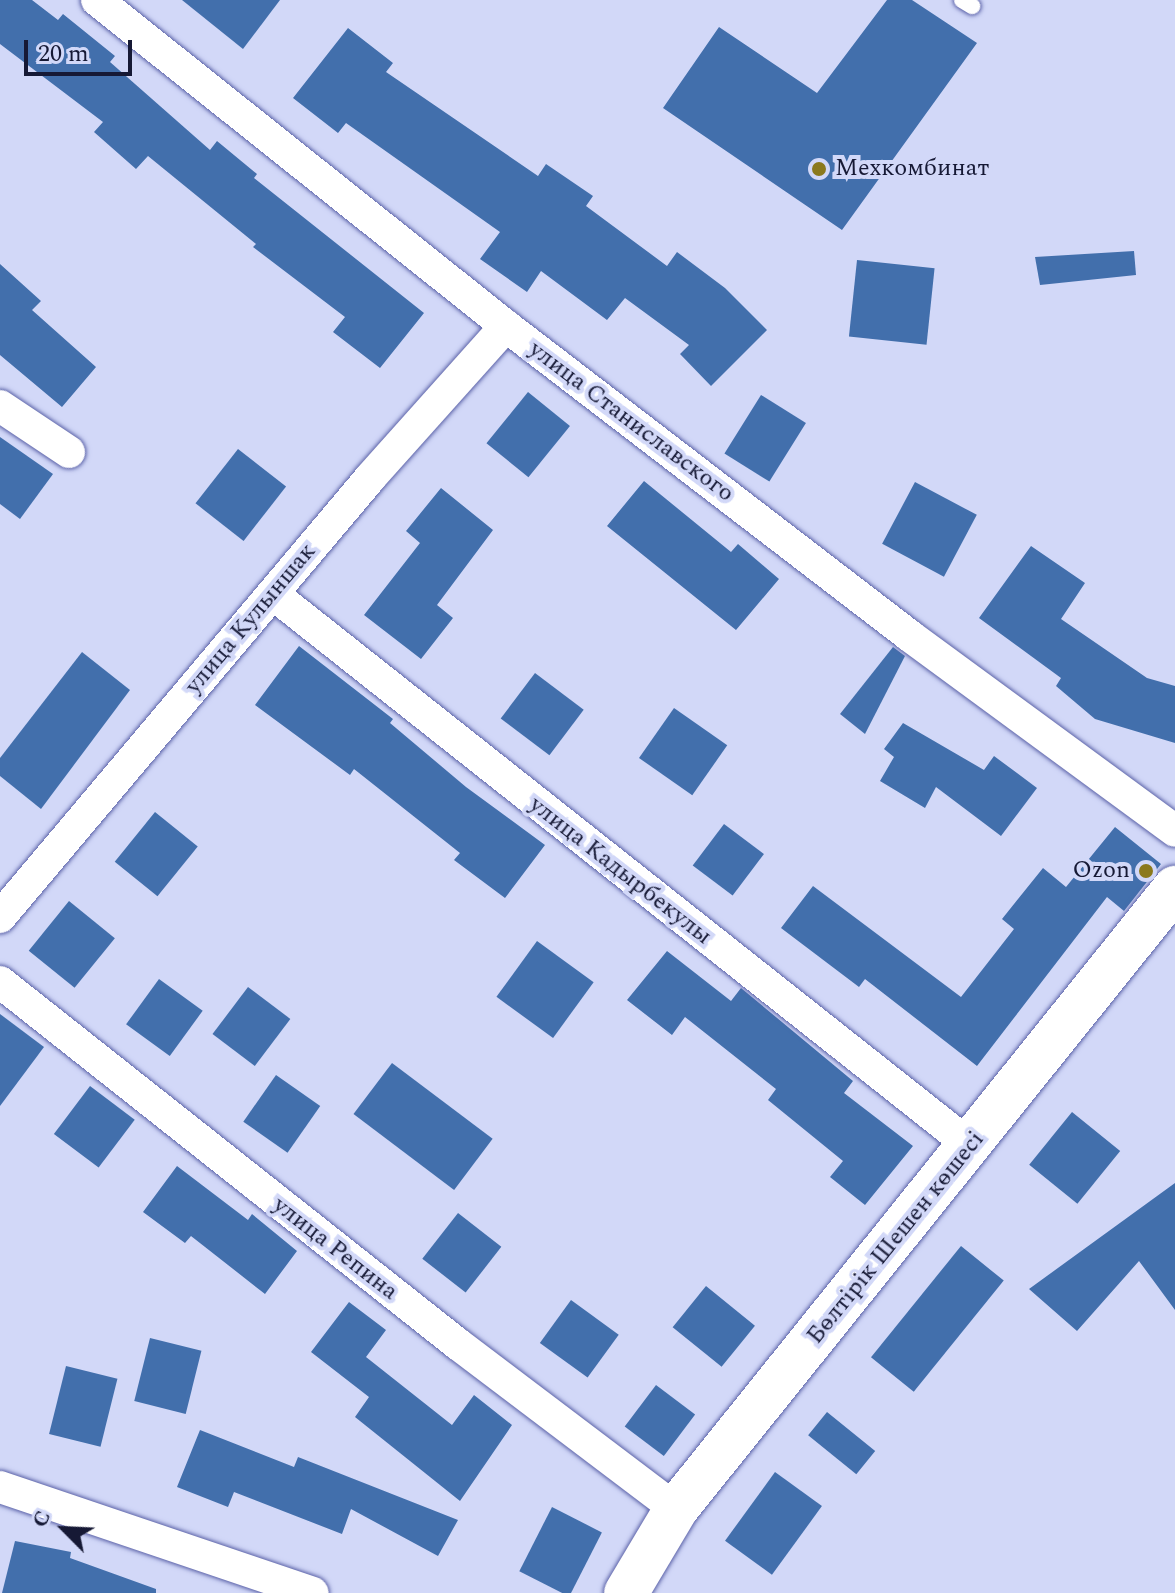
<!DOCTYPE html>
<meta charset="utf-8">
<style>
body{margin:0}
#map{position:relative;width:1175px;height:1593px;overflow:hidden;background:#d2d8f8;font-family:Spectral,serif}
div>[style]{position:absolute}
[style*='--x']{left:calc(var(--x)*1px);top:calc(var(--y)*1px);width:calc(var(--w)*1px);rotate:calc(var(--a)*1deg)}
.building>*{inset:0;background:#426fac;transform-origin:0 0}
.roads{filter:drop-shadow(0 0 2px #5b62a8) drop-shadow(0 0 2px #5b62a8)}
.lane>*{height:16px;margin:-8px;padding:0 8px;transform-origin:8px;border-radius:8px;background:#fff}
.street>*{height:32px;margin:-16px;padding:0 16px;transform-origin:16px;border-radius:16px;background:#fff}
.secondary>*{height:44px;margin:-22px;padding:0 22px;transform-origin:22px;border-radius:22px;background:#fff}
.dots>*{width:22px;height:22px;translate:-50% -50%;box-sizing:border-box;border:4px solid #d2d8f8;border-radius:50%}
span{translate:-50% -50%;white-space:nowrap;text-align:center;line-height:1.15;-webkit-text-stroke:8px #d2d8f8;paint-order:stroke}
.poi-label{font-size:24px;color:#161935}
.left{translate:0 -50%;text-align:left}
.right{translate:-100% -50%;text-align:right}
.street-label{font-size:24px;color:#161935}
.north{position:absolute;left:24px;top:1489px;width:80px;height:80px;-webkit-text-stroke:6px #d2d8f8;paint-order:stroke;rotate:294deg;font-size:22px;font-weight:700;line-height:32px;text-align:center;color:#161935}
.north::after{content:'';display:block;margin:auto;width:28px;height:36px;background:#161935;clip-path:polygon(50% 0,100% 100%,50% 72%,0 100%)}
.scale{position:absolute;left:24px;top:40px;width:108px;height:36px;box-sizing:border-box;border:4px solid #161935;border-top:0;padding-left:10px;font-size:24px;line-height:28px;white-space:nowrap;color:#161935;-webkit-text-stroke:6px #d2d8f8;paint-order:stroke}
</style>
<div id="map">
<div class="building">
<i style="clip-path:polygon(0 0,32px 0,58px 20px,63px 14px,115px 56px,110px 62px,210px 150px,217px 141px,257px 174px,254px 178px,424px 313px,380px 368px,333px 332px,345px 317px,253px 247px,256px 244px,148px 156px,136px 169px,94px 132px,103px 122px,0 44px)"></i>
<i style="clip-path:polygon(182px 0,280px 0,243px 49px)"></i>
<i style="clip-path:polygon(887px 0,912px 0,977px 43px,842px 230px,663px 108px,719px 27px,817px 93px)"></i>
<i style="clip-path:polygon(348px 28px,393px 63px,386px 72px,538px 176px,546px 164px,593px 196px,586px 206px,667px 266px,677px 252px,725px 288px,767px 330px,711px 386px,680px 354px,689px 345px,625px 298px,607px 320px,541px 271px,527px 292px,480px 259px,500px 232px,346px 123px,338px 133px,293px 98px)"></i>
<i style="clip-path:polygon(1134px 251px,1136px 275px,1040px 285px,1035px 257px)"></i>
<i style="left:857px;top:260px;width:78px;height:77px;rotate:6deg"></i>
<i style="clip-path:polygon(0 264px,41px 301px,32px 310px,96px 367px,62px 407px,0 355px)"></i>
<i style="left:528px;top:392px;width:54px;height:66px;rotate:39deg"></i>
<i style="left:761px;top:395px;width:53px;height:69px;rotate:32deg"></i>
<i style="clip-path:polygon(0 437px,53px 474px,20px 519px,0 504px)"></i>
<i style="left:238px;top:449px;width:61px;height:69px;rotate:38deg"></i>
<i style="clip-path:polygon(644px 481px,731px 552px,738px 544px,779px 579px,736px 630px,607px 526px)"></i>
<i style="left:915px;top:482px;width:70px;height:70px;rotate:28deg"></i>
<i style="clip-path:polygon(441px 488px,493px 530px,437px 605px,453px 618px,421px 659px,364px 615px,420px 543px,406px 531px)"></i>
<i style="clip-path:polygon(1031px 546px,1085px 583px,1061px 619px,1147px 678px,1175px 686px,1175px 743px,1095px 719px,1056px 686px,1061px 678px,979px 618px)"></i>
<i style="clip-path:polygon(299px 646px,393px 719px,390px 723px,466px 787px,545px 845px,505px 898px,454px 860px,460px 853px,354px 769px,350px 775px,255px 705px)"></i>
<i style="clip-path:polygon(893px 647px,905px 656px,865px 734px,840px 714px)"></i>
<i style="clip-path:polygon(82px 652px,130px 690px,41px 809px,0 776px,0 758px)"></i>
<i style="left:535px;top:673px;width:61px;height:57px;rotate:37deg"></i>
<i style="left:674px;top:708px;width:65px;height:61px;rotate:35deg"></i>
<i style="clip-path:polygon(903px 723px,984px 770px,994px 756px,1037px 788px,1001px 836px,936px 787px,925px 808px,880px 781px,894px 757px,884px 749px)"></i>
<i style="left:155px;top:812px;width:55px;height:64px;rotate:39deg"></i>
<i style="left:724px;top:824px;width:50px;height:52px;rotate:37deg"></i>
<i style="clip-path:polygon(1115px 827px,1161px 864px,1124px 911px,1107px 897px,977px 1066px,865px 979px,859px 987px,781px 928px,813px 886px,961px 997px,1014px 929px,1002px 919px,1043px 868px,1066px 887px)"></i>
<i style="left:69px;top:901px;width:59px;height:64px;rotate:39deg"></i>
<i style="left:537px;top:941px;width:70px;height:69px;rotate:36deg"></i>
<i style="clip-path:polygon(667px 951px,731px 1001px,741px 988px,853px 1081px,844px 1093px,913px 1146px,865px 1205px,830px 1177px,843px 1161px,768px 1100px,776px 1089px,685px 1017px,672px 1035px,627px 1000px)"></i>
<i style="left:159px;top:979px;width:54px;height:56px;rotate:36deg"></i>
<i style="left:248px;top:987px;width:53px;height:59px;rotate:37deg"></i>
<i style="clip-path:polygon(0 1014px,44px 1047px,0 1106px)"></i>
<i style="left:392px;top:1063px;width:126px;height:64px;rotate:37deg"></i>
<i style="left:276px;top:1075px;width:54px;height:57px;rotate:35deg"></i>
<i style="left:90px;top:1086px;width:56px;height:60px;rotate:37deg"></i>
<i style="left:1072px;top:1112px;width:62px;height:68px;rotate:39deg"></i>
<i style="clip-path:polygon(177px 1166px,248px 1220px,252px 1214px,297px 1251px,265px 1294px,191px 1236px,185px 1243px,143px 1212px)"></i>
<i style="clip-path:polygon(1175px 1183px,1175px 1310px,1139px 1261px,1077px 1331px,1029px 1289px)"></i>
<i style="left:458px;top:1213px;width:55px;height:58px;rotate:38deg"></i>
<i style="left:961px;top:1246px;width:55px;height:143px;rotate:39deg"></i>
<i style="left:706px;top:1286px;width:63px;height:53px;rotate:39deg"></i>
<i style="left:571px;top:1300px;width:59px;height:53px;rotate:36deg"></i>
<i style="clip-path:polygon(349px 1302px,386px 1330px,366px 1357px,452px 1425px,474px 1395px,512px 1425px,460px 1501px,355px 1417px,369px 1397px,311px 1352px)"></i>
<i style="left:150px;top:1338px;width:53px;height:65px;rotate:14deg"></i>
<i style="left:66px;top:1366px;width:53px;height:70px;rotate:14deg"></i>
<i style="left:656px;top:1385px;width:49px;height:52px;rotate:37deg"></i>
<i style="left:827px;top:1412px;width:62px;height:30px;rotate:39deg"></i>
<i style="clip-path:polygon(200px 1430px,294px 1467px,298px 1457px,458px 1520px,438px 1556px,351px 1509px,342px 1534px,234px 1492px,228px 1507px,177px 1487px)"></i>
<i style="left:775px;top:1472px;width:58px;height:85px;rotate:36deg"></i>
<i style="left:552px;top:1507px;width:56px;height:72px;rotate:27deg"></i>
<i style="clip-path:polygon(15px 1541px,71px 1552px,70px 1558px,156px 1589px,156px 1593px,2px 1593px)"></i>
</div>
<div class="roads">
<div class="lane">
<i style="--x:962;--y:0;--w:12;--a:31"></i>
</div>
<div class="street">
<i style="--x:97;--y:0;--w:523;--a:38.56"></i>
<i style="--x:506;--y:326;--w:509;--a:37.5"></i>
<i style="--x:910;--y:636;--w:329;--a:36.3"></i>
<i style="--x:0;--y:406;--w:83;--a:33.7"></i>
<i style="--x:273;--y:594;--w:890;--a:38.34"></i>
<i style="--x:0;--y:917;--w:574;--a:-49.87"></i>
<i style="--x:370;--y:478;--w:204;--a:-48.2"></i>
<i style="--x:0;--y:982;--w:585;--a:38.34"></i>
<i style="--x:459;--y:1345;--w:272;--a:37.1"></i>
<i style="--x:0;--y:1487;--w:330;--a:18.7"></i>
</div>
<div class="secondary">
<i style="--x:626;--y:1593;--w:98;--a:-59.2"></i>
<i style="--x:676;--y:1509;--w:797;--a:-51.22"></i>
</div>
</div>
<div class="dots">
<i style="left:819px;top:169px;background:#8b791d"></i>
<i style="left:1146px;top:871px;background:#8b791d"></i>
</div>
<div class="poi-label">
<span class="left" style="left:835px;top:169px">Мехкомбинат</span>
<span class="right" style="left:1130px;top:871px">Ozon</span>
</div>
<div class="street-label">
<span style="left:631px;top:422px;rotate:37deg">улица Станиславского</span>
<span style="left:251px;top:619px;rotate:-50deg">улица Кулыншак</span>
<span style="left:620px;top:871px;rotate:38deg">улица Кадырбекулы</span>
<span style="left:896px;top:1238px;rotate:-51deg">Бөлтірік Шешен көшесі</span>
<span style="left:335px;top:1249px;rotate:38deg">улица Репина</span>
</div>
<div class="north">С</div>
<div class="scale">20 m</div>
</div>
